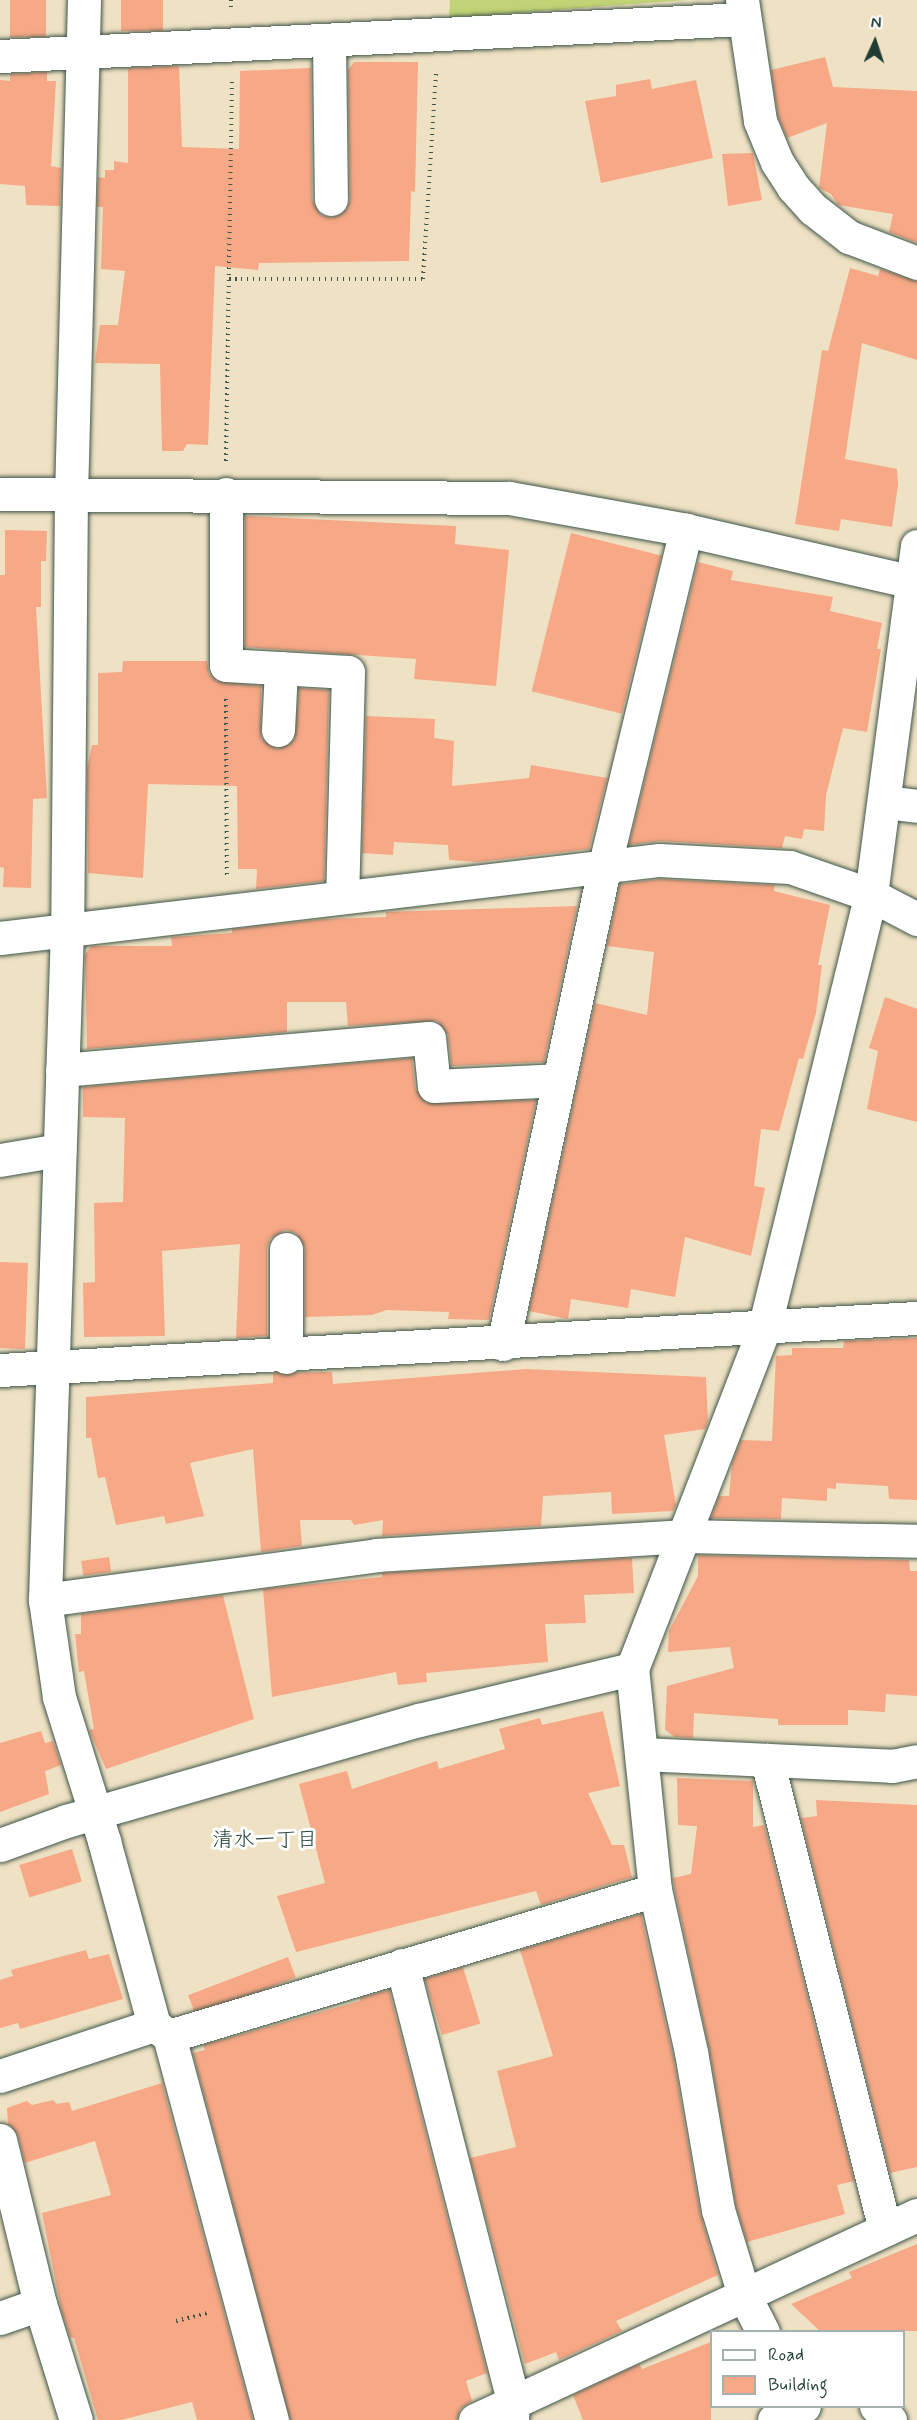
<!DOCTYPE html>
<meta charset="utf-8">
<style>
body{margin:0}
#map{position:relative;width:917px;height:2420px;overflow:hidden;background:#efe1c3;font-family:Mynerve,"Klee One",sans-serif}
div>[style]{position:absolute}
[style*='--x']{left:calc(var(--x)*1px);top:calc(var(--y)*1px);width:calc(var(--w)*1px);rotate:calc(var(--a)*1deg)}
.green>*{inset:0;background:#c1d375}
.building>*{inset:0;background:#f7a886;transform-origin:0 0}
.path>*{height:4px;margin-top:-2px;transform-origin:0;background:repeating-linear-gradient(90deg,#3e5649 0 1.5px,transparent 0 6px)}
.roads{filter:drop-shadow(0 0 2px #3e5649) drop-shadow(0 0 2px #3e5649)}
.minor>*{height:33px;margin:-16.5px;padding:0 16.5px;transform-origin:16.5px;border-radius:16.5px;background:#fff}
span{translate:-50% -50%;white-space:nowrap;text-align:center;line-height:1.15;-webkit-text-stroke:6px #fff;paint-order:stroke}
.neighbourhood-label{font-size:21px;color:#1f3d34}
.legend{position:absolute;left:710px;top:2330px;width:195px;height:78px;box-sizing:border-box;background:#fff;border:2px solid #a5b1ae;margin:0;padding:8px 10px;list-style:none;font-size:18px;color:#1f3d34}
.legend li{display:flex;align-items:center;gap:12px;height:30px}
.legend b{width:30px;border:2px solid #a5b1ae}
.north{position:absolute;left:845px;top:12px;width:60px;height:60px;-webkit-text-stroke:4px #fff;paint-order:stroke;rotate:3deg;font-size:16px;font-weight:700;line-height:24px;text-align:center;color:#1f3d34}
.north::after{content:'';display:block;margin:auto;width:21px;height:27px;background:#1f3d34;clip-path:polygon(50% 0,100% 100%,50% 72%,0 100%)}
</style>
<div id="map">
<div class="green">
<i style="clip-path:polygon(450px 0,687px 0,449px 18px)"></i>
</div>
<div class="building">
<i style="left:10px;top:0;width:36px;height:37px"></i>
<i style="left:121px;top:0;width:42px;height:31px"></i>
<i style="clip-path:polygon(825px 57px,833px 87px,917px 91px,917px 243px,889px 232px,893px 214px,838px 205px,831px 194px,819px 188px,827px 123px,787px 138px,778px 116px,771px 70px)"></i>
<i style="clip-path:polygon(354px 62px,418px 62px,415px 192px,411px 191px,409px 261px,259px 263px,258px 270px,215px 266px,208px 445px,187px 444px,183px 451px,162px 451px,160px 364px,95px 363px,100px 325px,118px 325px,125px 271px,101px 269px,103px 207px,97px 207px,98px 177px,105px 178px,105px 170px,114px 170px,114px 161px,128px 163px,128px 68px,179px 66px,182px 147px,239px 149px,240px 71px,311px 68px,312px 200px,321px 215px,332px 218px,347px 209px,350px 199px,348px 70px)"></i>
<i style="clip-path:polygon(47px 72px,47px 81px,56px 81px,51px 166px,61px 168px,60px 206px,26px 205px,25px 186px,0 184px,0 80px,10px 81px,10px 74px)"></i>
<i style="clip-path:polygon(650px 79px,652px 89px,696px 80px,713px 158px,601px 183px,585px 101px,616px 96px,616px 85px)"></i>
<i style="clip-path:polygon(753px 153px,762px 200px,728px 206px,722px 154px)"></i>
<i style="clip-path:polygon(850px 268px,878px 276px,880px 269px,917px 281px,917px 360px,862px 343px,845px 459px,897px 469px,898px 485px,892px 527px,841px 519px,839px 531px,795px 524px,822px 350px,828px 351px)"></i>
<i style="clip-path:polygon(245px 516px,456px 526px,455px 544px,509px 550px,496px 686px,414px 679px,416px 659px,245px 647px)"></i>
<i style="clip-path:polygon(5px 530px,47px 531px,46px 561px,41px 561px,41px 607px,36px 607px,47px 798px,33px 799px,31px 888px,3px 887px,4px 868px,0 867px,0 575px,5px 575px)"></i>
<i style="left:571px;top:533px;width:93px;height:163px;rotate:14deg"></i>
<i style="clip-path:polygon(698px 562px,733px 571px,731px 580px,833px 597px,830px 611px,882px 623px,877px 649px,881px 649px,867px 732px,843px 728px,826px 795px,824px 831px,804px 829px,802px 839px,785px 836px,782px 848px,660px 841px,629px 845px)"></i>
<i style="clip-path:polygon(123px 661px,207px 661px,209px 674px,217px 681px,261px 686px,261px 738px,277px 749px,294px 740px,299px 688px,329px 690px,324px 881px,256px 889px,257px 869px,238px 869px,237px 786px,148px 784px,143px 878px,88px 873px,87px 769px,92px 745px,98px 745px,98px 673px,122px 672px)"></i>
<i style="clip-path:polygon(366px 716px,435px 719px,434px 738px,454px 741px,452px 786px,529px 778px,531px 765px,607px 778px,589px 849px,479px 862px,449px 860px,448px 845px,394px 842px,393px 855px,362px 853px)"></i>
<i style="clip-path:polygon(660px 879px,775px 885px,774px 891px,830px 905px,818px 965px,822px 965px,816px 1013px,803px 1059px,799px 1058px,779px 1131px,761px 1129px,754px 1186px,765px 1188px,751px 1256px,685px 1237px,675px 1297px,631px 1289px,628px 1308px,571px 1299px,568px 1319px,529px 1311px,595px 1003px,647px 1015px,654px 952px,607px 946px,620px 884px)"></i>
<i style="clip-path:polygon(577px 906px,544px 1062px,451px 1066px,448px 1035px,437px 1021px,348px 1026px,346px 1002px,287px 1002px,287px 1032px,87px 1049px,85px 955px,91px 946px,172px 946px,171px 937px,232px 933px,232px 929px,324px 919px,386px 917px,386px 912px)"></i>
<i style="clip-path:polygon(885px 997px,917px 1009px,917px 1122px,867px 1109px,878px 1051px,869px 1048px)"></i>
<i style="clip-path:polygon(412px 1058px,415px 1088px,426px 1103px,536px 1100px,489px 1320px,448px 1319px,449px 1312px,387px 1310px,372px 1315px,305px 1317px,305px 1248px,296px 1233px,285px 1230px,270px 1239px,267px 1248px,267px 1336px,236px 1338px,240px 1244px,162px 1251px,165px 1336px,84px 1337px,83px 1283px,95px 1282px,94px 1203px,123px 1202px,125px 1118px,83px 1117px,83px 1087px)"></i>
<i style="left:0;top:1262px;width:28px;height:86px;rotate:2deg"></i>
<i style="clip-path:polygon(917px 1338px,917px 1500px,889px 1499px,888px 1486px,836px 1483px,836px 1489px,827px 1488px,827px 1501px,782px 1498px,781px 1519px,711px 1518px,719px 1496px,729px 1496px,732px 1464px,741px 1440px,772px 1441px,776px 1356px,792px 1355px,792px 1348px,843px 1348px,844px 1341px)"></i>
<i style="clip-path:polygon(526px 1369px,706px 1377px,708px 1421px,705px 1429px,664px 1435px,676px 1505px,673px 1511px,612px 1514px,611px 1492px,543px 1496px,541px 1526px,382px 1536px,383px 1520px,354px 1525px,351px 1520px,300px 1520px,302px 1546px,261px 1552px,253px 1449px,190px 1463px,204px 1516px,166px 1524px,164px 1516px,116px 1525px,105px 1477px,98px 1478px,91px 1438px,86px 1438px,86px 1397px,273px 1383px,273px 1373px,332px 1372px,333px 1384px)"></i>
<i style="clip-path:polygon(698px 1555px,909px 1560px,910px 1571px,917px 1571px,917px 1696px,886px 1694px,885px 1712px,848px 1710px,848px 1725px,778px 1725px,778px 1719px,694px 1713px,693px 1738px,675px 1737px,665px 1730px,667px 1686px,734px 1668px,730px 1647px,668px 1652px,669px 1631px,698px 1576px)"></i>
<i style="left:109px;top:1557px;width:15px;height:28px;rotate:82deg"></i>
<i style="clip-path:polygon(632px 1558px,634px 1593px,584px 1595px,586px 1623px,545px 1624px,548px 1662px,426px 1673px,427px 1682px,398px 1685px,396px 1672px,272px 1697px,263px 1589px,382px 1577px,382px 1573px)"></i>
<i style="clip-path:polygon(223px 1595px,254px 1719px,106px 1769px,89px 1730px,94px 1729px,84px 1671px,79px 1672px,75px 1634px,81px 1634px,81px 1614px)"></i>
<i style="clip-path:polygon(603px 1711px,620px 1786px,588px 1793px,612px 1845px,624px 1845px,632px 1877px,541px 1905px,536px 1891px,296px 1952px,277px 1896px,325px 1883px,299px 1784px,347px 1771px,352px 1789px,437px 1761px,439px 1769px,505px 1749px,499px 1729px,540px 1718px,542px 1725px)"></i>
<i style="clip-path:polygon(41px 1731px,45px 1743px,53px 1741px,61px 1765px,45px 1771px,49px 1794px,0 1812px,0 1743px)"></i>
<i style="clip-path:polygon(677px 1778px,753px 1781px,753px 1827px,764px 1825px,854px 2181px,837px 2185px,845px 2214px,747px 2242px,736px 2206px,709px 2048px,674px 1887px,673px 1878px,691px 1874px,697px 1826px,678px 1825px)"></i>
<i style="clip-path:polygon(816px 1800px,917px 1805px,917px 2167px,890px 2173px,801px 1818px,817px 1816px)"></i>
<i style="left:72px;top:1849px;width:34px;height:55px;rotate:73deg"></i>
<i style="clip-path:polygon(641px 1914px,673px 2056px,700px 2213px,718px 2275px,616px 2321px,622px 2331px,559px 2360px,556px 2352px,525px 2364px,470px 2158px,516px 2147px,497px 2071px,553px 2056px,520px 1950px)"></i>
<i style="clip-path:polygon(86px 1950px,89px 1959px,109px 1954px,123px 1999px,20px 2029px,18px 2023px,0 2028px,0 1980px,13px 1976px,11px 1970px)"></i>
<i style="left:288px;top:1957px;width:22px;height:107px;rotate:69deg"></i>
<i style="left:463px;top:1967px;width:59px;height:40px;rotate:73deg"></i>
<i style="clip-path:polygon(389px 1990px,487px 2373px,466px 2381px,472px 2401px,460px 2409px,457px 2420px,290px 2420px,193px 2053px,205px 2050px,203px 2045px,360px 2001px,360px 1998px)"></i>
<i style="clip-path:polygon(162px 2083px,253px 2420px,197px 2420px,192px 2402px,121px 2420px,98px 2420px,74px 2338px,70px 2337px,62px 2313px,42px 2213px,111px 2195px,95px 2141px,25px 2163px,18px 2135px,8px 2124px,7px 2108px,27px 2101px,32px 2105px,53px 2100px,57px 2104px,69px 2102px,72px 2111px)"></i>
<i style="clip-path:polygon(917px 2244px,917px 2331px,820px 2331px,791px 2304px,852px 2278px,849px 2272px)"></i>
<i style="clip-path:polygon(711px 2342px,711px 2420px,583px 2420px,573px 2395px,639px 2364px,642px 2369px)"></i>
</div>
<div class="path">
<i style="--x:231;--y:0;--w:11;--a:90"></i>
<i style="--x:229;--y:279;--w:194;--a:0"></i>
<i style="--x:423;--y:279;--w:209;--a:-86.4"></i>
<i style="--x:226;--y:461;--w:382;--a:-89.1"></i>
<i style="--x:226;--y:699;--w:178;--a:89.7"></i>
<i style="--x:176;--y:2321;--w:32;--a:-14"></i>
</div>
<div class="roads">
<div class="minor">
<i style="--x:84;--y:0;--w:493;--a:91.5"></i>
<i style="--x:71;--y:493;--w:436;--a:90.5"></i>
<i style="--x:67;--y:929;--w:671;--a:91.88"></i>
<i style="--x:45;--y:1600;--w:98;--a:81.8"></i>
<i style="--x:59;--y:1697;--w:151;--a:72.6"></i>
<i style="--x:104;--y:1841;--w:191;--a:74.8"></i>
<i style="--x:154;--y:2025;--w:19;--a:36"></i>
<i style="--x:169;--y:2036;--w:398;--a:75"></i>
<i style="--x:742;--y:0;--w:122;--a:81.5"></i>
<i style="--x:760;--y:121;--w:44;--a:67.5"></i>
<i style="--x:777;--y:162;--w:30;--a:57"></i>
<i style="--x:793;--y:187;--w:30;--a:48"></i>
<i style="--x:813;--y:209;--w:46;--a:37.9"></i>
<i style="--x:849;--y:237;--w:73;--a:20.9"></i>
<i style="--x:329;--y:42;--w:157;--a:89.3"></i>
<i style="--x:0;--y:56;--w:743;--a:-2.85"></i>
<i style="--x:0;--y:494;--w:509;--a:0.45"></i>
<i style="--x:509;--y:498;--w:180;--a:10.2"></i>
<i style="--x:686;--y:530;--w:237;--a:12.9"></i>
<i style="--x:226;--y:494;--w:171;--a:90"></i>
<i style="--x:226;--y:665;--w:122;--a:3.3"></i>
<i style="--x:348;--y:672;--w:224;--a:91.5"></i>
<i style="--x:278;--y:730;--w:62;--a:-87.2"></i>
<i style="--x:885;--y:802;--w:32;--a:7"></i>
<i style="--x:0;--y:938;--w:664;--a:-6.75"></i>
<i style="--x:659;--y:860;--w:131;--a:3.1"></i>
<i style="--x:790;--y:867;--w:86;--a:19.1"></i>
<i style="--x:871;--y:895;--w:52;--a:27.6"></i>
<i style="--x:62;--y:1070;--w:368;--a:-5"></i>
<i style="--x:429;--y:1038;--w:48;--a:84.1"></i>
<i style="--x:434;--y:1086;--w:125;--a:-2.7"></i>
<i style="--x:0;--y:1160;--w:60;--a:-9.6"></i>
<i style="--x:503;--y:1344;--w:491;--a:-78"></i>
<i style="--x:605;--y:864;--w:344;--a:-76.4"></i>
<i style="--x:286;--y:1357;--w:108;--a:-90"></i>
<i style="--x:0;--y:1370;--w:918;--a:-3.25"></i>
<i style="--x:45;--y:1600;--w:334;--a:-7.7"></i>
<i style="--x:376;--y:1555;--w:310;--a:-3.5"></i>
<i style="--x:685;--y:1536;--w:232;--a:1.2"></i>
<i style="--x:642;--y:1754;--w:250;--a:2.7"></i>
<i style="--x:892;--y:1766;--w:25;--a:-11"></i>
<i style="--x:767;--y:1760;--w:484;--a:75.9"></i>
<i style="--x:0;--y:1845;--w:70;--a:-20"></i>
<i style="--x:66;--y:1821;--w:367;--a:-16"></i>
<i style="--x:419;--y:1720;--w:219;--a:-13.5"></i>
<i style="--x:402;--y:1965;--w:450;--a:75.7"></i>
<i style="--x:513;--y:2401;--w:19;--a:93"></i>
<i style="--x:169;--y:2036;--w:507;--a:-16.72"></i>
<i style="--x:0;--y:2076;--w:162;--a:-18.3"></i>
<i style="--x:0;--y:2140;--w:169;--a:76.3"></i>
<i style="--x:40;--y:2304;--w:121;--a:72.8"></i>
<i style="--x:0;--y:2318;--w:42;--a:-19.3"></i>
<i style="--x:763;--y:2332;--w:42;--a:-117.2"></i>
<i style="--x:744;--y:2295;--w:89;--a:-107"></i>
<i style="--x:718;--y:2210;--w:160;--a:-99.7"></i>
<i style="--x:691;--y:2052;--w:166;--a:-102.5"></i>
<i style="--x:655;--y:1890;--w:222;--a:-95.9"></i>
<i style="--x:632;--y:1669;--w:365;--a:-68.8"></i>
<i style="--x:764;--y:1329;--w:447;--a:-76.2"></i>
<i style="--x:871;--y:895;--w:352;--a:-82.5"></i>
<i style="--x:876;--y:2406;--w:20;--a:45"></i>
<i style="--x:475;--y:2420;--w:487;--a:-24.9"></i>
<i style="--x:774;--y:2420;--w:33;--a:-25"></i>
</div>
</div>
<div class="neighbourhood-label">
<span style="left:265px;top:1840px">清水一丁目</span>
</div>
<ul class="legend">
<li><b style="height:8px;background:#fff"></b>Road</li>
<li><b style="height:16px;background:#f7a886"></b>Building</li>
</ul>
<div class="north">N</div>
</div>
